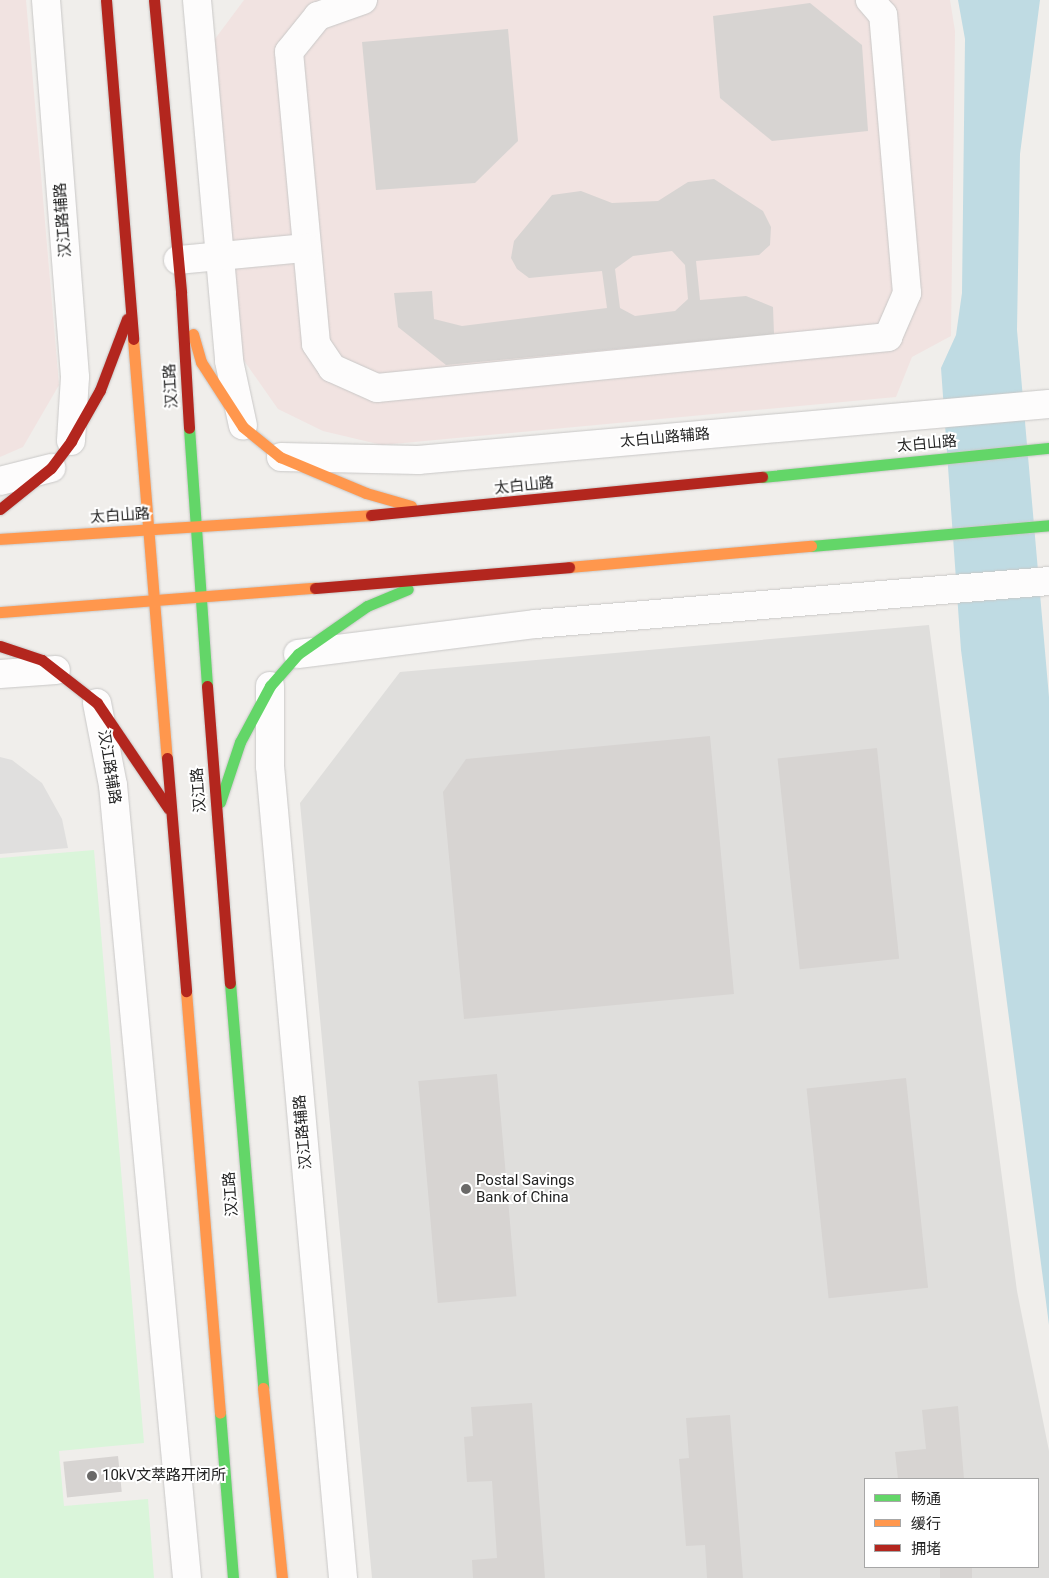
<!DOCTYPE html>
<meta charset="utf-8">
<style>
body{margin:0}
#map{position:relative;width:1049px;height:1578px;overflow:hidden;background:#f0eeeb;font-family:Roboto,"Noto Sans SC",sans-serif}
div>[style]{position:absolute}
[style*='--x']{left:calc(var(--x)*1px);top:calc(var(--y)*1px);width:calc(var(--w)*1px);rotate:calc(var(--a)*1deg)}
.residential>*{inset:0;background:#dfdedc}
.commercial>*{inset:0;background:#f1e3e1}
.park>*{inset:0;background:#daf5da}
.parking>*{inset:0;background:#e0dfde}
.water>*{inset:0;background:#bfdbe3}
.building>*{inset:0;background:#d7d4d2;transform-origin:0 0}
.roads{filter:drop-shadow(0 0 1px #c9c8c7) drop-shadow(0 0 1px #c9c8c7)}
.street>*{height:28px;margin:-14px;padding:0 14px;transform-origin:14px;border-radius:14px;background:#fdfcfc}
.fast>*{height:11px;margin:-5.5px;padding:0 5.5px;transform-origin:5.5px;border-radius:5.5px;background:#63d668}
.slow>*{height:11px;margin:-5.5px;padding:0 5.5px;transform-origin:5.5px;border-radius:5.5px;background:#ff974d}
.jam>*{height:11px;margin:-5.5px;padding:0 5.5px;transform-origin:5.5px;border-radius:5.5px;background:#b3261e}
.dots>*{width:14px;height:14px;translate:-50% -50%;box-sizing:border-box;border:2px solid #fff;border-radius:50%}
span{translate:-50% -50%;white-space:nowrap;text-align:center;line-height:1.15;-webkit-text-stroke:4px #fff;paint-order:stroke}
.street-label{font-size:15px;color:#222}
.poi-label{font-size:15px;color:#222}
.left{translate:0 -50%;text-align:left}
.legend{position:absolute;left:864px;top:1478px;width:175px;height:90px;box-sizing:border-box;background:#fff;border:1px solid #a7a7a7;margin:0;padding:6px 9px;list-style:none;font-size:15px;color:#222}
.legend li{display:flex;align-items:center;gap:10px;height:25px}
.legend b{width:25px;border:1px solid #a7a7a7}
</style>
<div id="map">
<div class="residential">
<i style="clip-path:polygon(evenodd,929px 625px,1017px 1291px,1049px 1451px,1049px 1578px,372px 1578px,300px 803px,400px 672px,929px 625px,865px 1479px,1038px 1479px,1038px 1567px,865px 1567px,865px 1479px)"></i>
</div>
<div class="commercial">
<i style="clip-path:polygon(0 0,26px 0,59px 385px,23px 447px,0 457px)"></i>
<i style="clip-path:polygon(244px 0,950px 0,955px 31px,951px 336px,912px 357px,896px 397px,382px 445px,323px 431px,278px 409px,238px 352px,206px 51px)"></i>
</div>
<div class="park">
<i style="clip-path:polygon(94px 850px,144px 1443px,59px 1451px,64px 1506px,148px 1499px,154px 1578px,0 1578px,0 858px)"></i>
</div>
<div class="parking">
<i style="clip-path:polygon(0 757px,12px 760px,42px 783px,62px 819px,68px 848px,0 854px)"></i>
</div>
<div class="water">
<i style="clip-path:polygon(958px 0,1040px 0,1020px 154px,1017px 330px,1049px 697px,1049px 1325px,961px 650px,941px 368px,956px 335px,962px 293px,965px 39px)"></i>
</div>
<div class="building">
<i style="clip-path:polygon(810px 3px,862px 45px,868px 131px,772px 141px,720px 98px,713px 16px)"></i>
<i style="clip-path:polygon(508px 29px,518px 141px,475px 183px,376px 190px,362px 42px)"></i>
<i style="clip-path:polygon(evenodd,714px 179px,763px 211px,771px 227px,770px 245px,759px 255px,696px 261px,700px 300px,746px 296px,773px 307px,774px 334px,446px 365px,398px 327px,394px 293px,432px 291px,434px 319px,462px 326px,607px 308px,602px 271px,529px 278px,517px 269px,511px 258px,514px 241px,552px 195px,581px 191px,612px 203px,658px 201px,688px 182px,714px 179px,672px 251px,685px 265px,688px 299px,675px 311px,635px 316px,620px 308px,615px 269px,633px 256px,672px 251px)"></i>
<i style="clip-path:polygon(710px 736px,734px 994px,464px 1019px,443px 792px,466px 759px)"></i>
<i style="left:877px;top:748px;width:212px;height:100px;rotate:84deg"></i>
<i style="left:497px;top:1074px;width:223px;height:79px;rotate:85deg"></i>
<i style="left:906px;top:1078px;width:211px;height:100px;rotate:84deg"></i>
<i style="clip-path:polygon(532px 1403px,545px 1578px,473px 1578px,472px 1560px,497px 1558px,492px 1481px,467px 1482px,464px 1437px,473px 1436px,471px 1407px)"></i>
<i style="clip-path:polygon(958px 1406px,964px 1479px,898px 1479px,895px 1452px,926px 1449px,922px 1410px)"></i>
<i style="clip-path:polygon(730px 1415px,743px 1578px,707px 1578px,705px 1545px,686px 1546px,679px 1459px,689px 1458px,686px 1418px)"></i>
<i style="left:118px;top:1456px;width:36px;height:55px;rotate:84deg"></i>
<i style="left:940px;top:1567px;width:32px;height:11px"></i>
</div>
<div class="roads">
<div class="street">
<i style="--x:46;--y:0;--w:378;--a:85.6"></i>
<i style="--x:75;--y:377;--w:64;--a:93.6"></i>
<i style="--x:197;--y:0;--w:362;--a:84.9"></i>
<i style="--x:229;--y:361;--w:66;--a:77.8"></i>
<i style="--x:363;--y:0;--w:48;--a:160.4"></i>
<i style="--x:318;--y:16;--w:46;--a:128.9"></i>
<i style="--x:289;--y:52;--w:293;--a:84.7"></i>
<i style="--x:316;--y:344;--w:29;--a:56"></i>
<i style="--x:332;--y:368;--w:49;--a:24"></i>
<i style="--x:377;--y:388;--w:514;--a:-5.7"></i>
<i style="--x:888;--y:337;--w:48;--a:-66.6"></i>
<i style="--x:907;--y:293;--w:279;--a:-94.9"></i>
<i style="--x:883;--y:15;--w:20;--a:-131"></i>
<i style="--x:178;--y:260;--w:128;--a:-5.4"></i>
<i style="--x:281;--y:457;--w:137;--a:1.3"></i>
<i style="--x:418;--y:460;--w:633;--a:-5.07"></i>
<i style="--x:0;--y:481;--w:53;--a:-14.3"></i>
<i style="--x:298;--y:654;--w:240;--a:-7.2"></i>
<i style="--x:536;--y:624;--w:515;--a:-4.79"></i>
<i style="--x:0;--y:674;--w:56;--a:-4.1"></i>
<i style="--x:270;--y:686;--w:80;--a:90"></i>
<i style="--x:270;--y:766;--w:815;--a:84.86"></i>
<i style="--x:97;--y:703;--w:84;--a:79"></i>
<i style="--x:113;--y:785;--w:796;--a:84.67"></i>
</div>
<div class="fast">
<i style="--x:189;--y:428;--w:259;--a:86"></i>
<i style="--x:762;--y:477;--w:288;--a:-5.8"></i>
<i style="--x:811;--y:546;--w:239;--a:-5"></i>
<i style="--x:220;--y:802;--w:63;--a:-71.6"></i>
<i style="--x:240;--y:742;--w:64;--a:-61.8"></i>
<i style="--x:270;--y:686;--w:43;--a:-48.8"></i>
<i style="--x:298;--y:654;--w:84;--a:-34.8"></i>
<i style="--x:367;--y:606;--w:44;--a:-22.5"></i>
<i style="--x:230;--y:983;--w:406;--a:85.3"></i>
<i style="--x:220;--y:1413;--w:166;--a:85.5"></i>
</div>
<div class="slow">
<i style="--x:193;--y:334;--w:29;--a:74"></i>
<i style="--x:201;--y:362;--w:77;--a:57.1"></i>
<i style="--x:243;--y:427;--w:48;--a:39"></i>
<i style="--x:280;--y:457;--w:93;--a:22.7"></i>
<i style="--x:366;--y:493;--w:47;--a:16.1"></i>
<i style="--x:133;--y:339;--w:420;--a:85.4"></i>
<i style="--x:0;--y:539;--w:372;--a:-3.7"></i>
<i style="--x:569;--y:567;--w:243;--a:-5"></i>
<i style="--x:0;--y:612;--w:316;--a:-4.4"></i>
<i style="--x:186;--y:991;--w:423;--a:85.4"></i>
<i style="--x:263;--y:1388;--w:191;--a:84.3"></i>
</div>
<div class="jam">
<i style="--x:106;--y:0;--w:340;--a:85.4"></i>
<i style="--x:154;--y:0;--w:294;--a:84.7"></i>
<i style="--x:181;--y:293;--w:135;--a:86.6"></i>
<i style="--x:0;--y:509;--w:65;--a:-38.8"></i>
<i style="--x:51;--y:468;--w:34;--a:-53"></i>
<i style="--x:71;--y:441;--w:59;--a:-60.4"></i>
<i style="--x:100;--y:390;--w:76;--a:-69.2"></i>
<i style="--x:371;--y:515;--w:393;--a:-5.6"></i>
<i style="--x:315;--y:588;--w:255;--a:-4.7"></i>
<i style="--x:0;--y:646;--w:44;--a:18.4"></i>
<i style="--x:42;--y:660;--w:70;--a:38"></i>
<i style="--x:97;--y:703;--w:127;--a:55.9"></i>
<i style="--x:207;--y:686;--w:298;--a:85.6"></i>
<i style="--x:167;--y:758;--w:234;--a:85.3"></i>
</div>
</div>
<div class="dots">
<i style="left:466px;top:1189px;background:#6a6968"></i>
<i style="left:92px;top:1476px;background:#6a6968"></i>
</div>
<div class="street-label">
<span style="left:63px;top:220px;rotate:-94deg">汉江路辅路</span>
<span style="left:171px;top:386px;rotate:-93deg">汉江路</span>
<span style="left:665px;top:438px;rotate:-5deg">太白山路辅路</span>
<span style="left:927px;top:444px;rotate:-5deg">太白山路</span>
<span style="left:524px;top:486px;rotate:-6deg">太白山路</span>
<span style="left:120px;top:516px;rotate:-4deg">太白山路</span>
<span style="left:109px;top:767px;rotate:81deg">汉江路辅路</span>
<span style="left:199px;top:790px;rotate:-94deg">汉江路</span>
<span style="left:303px;top:1132px;rotate:-95deg">汉江路辅路</span>
<span style="left:231px;top:1194px;rotate:-94deg">汉江路</span>
</div>
<div class="poi-label">
<span class="left" style="left:476px;top:1189px">Postal Savings<br>Bank of China</span>
<span class="left" style="left:102px;top:1476px">10kV文萃路开闭所</span>
</div>
<ul class="legend">
<li><b style="height:6px;background:#63d668"></b>畅通</li>
<li><b style="height:6px;background:#ff974d"></b>缓行</li>
<li><b style="height:6px;background:#b3261e"></b>拥堵</li>
</ul>
</div>
